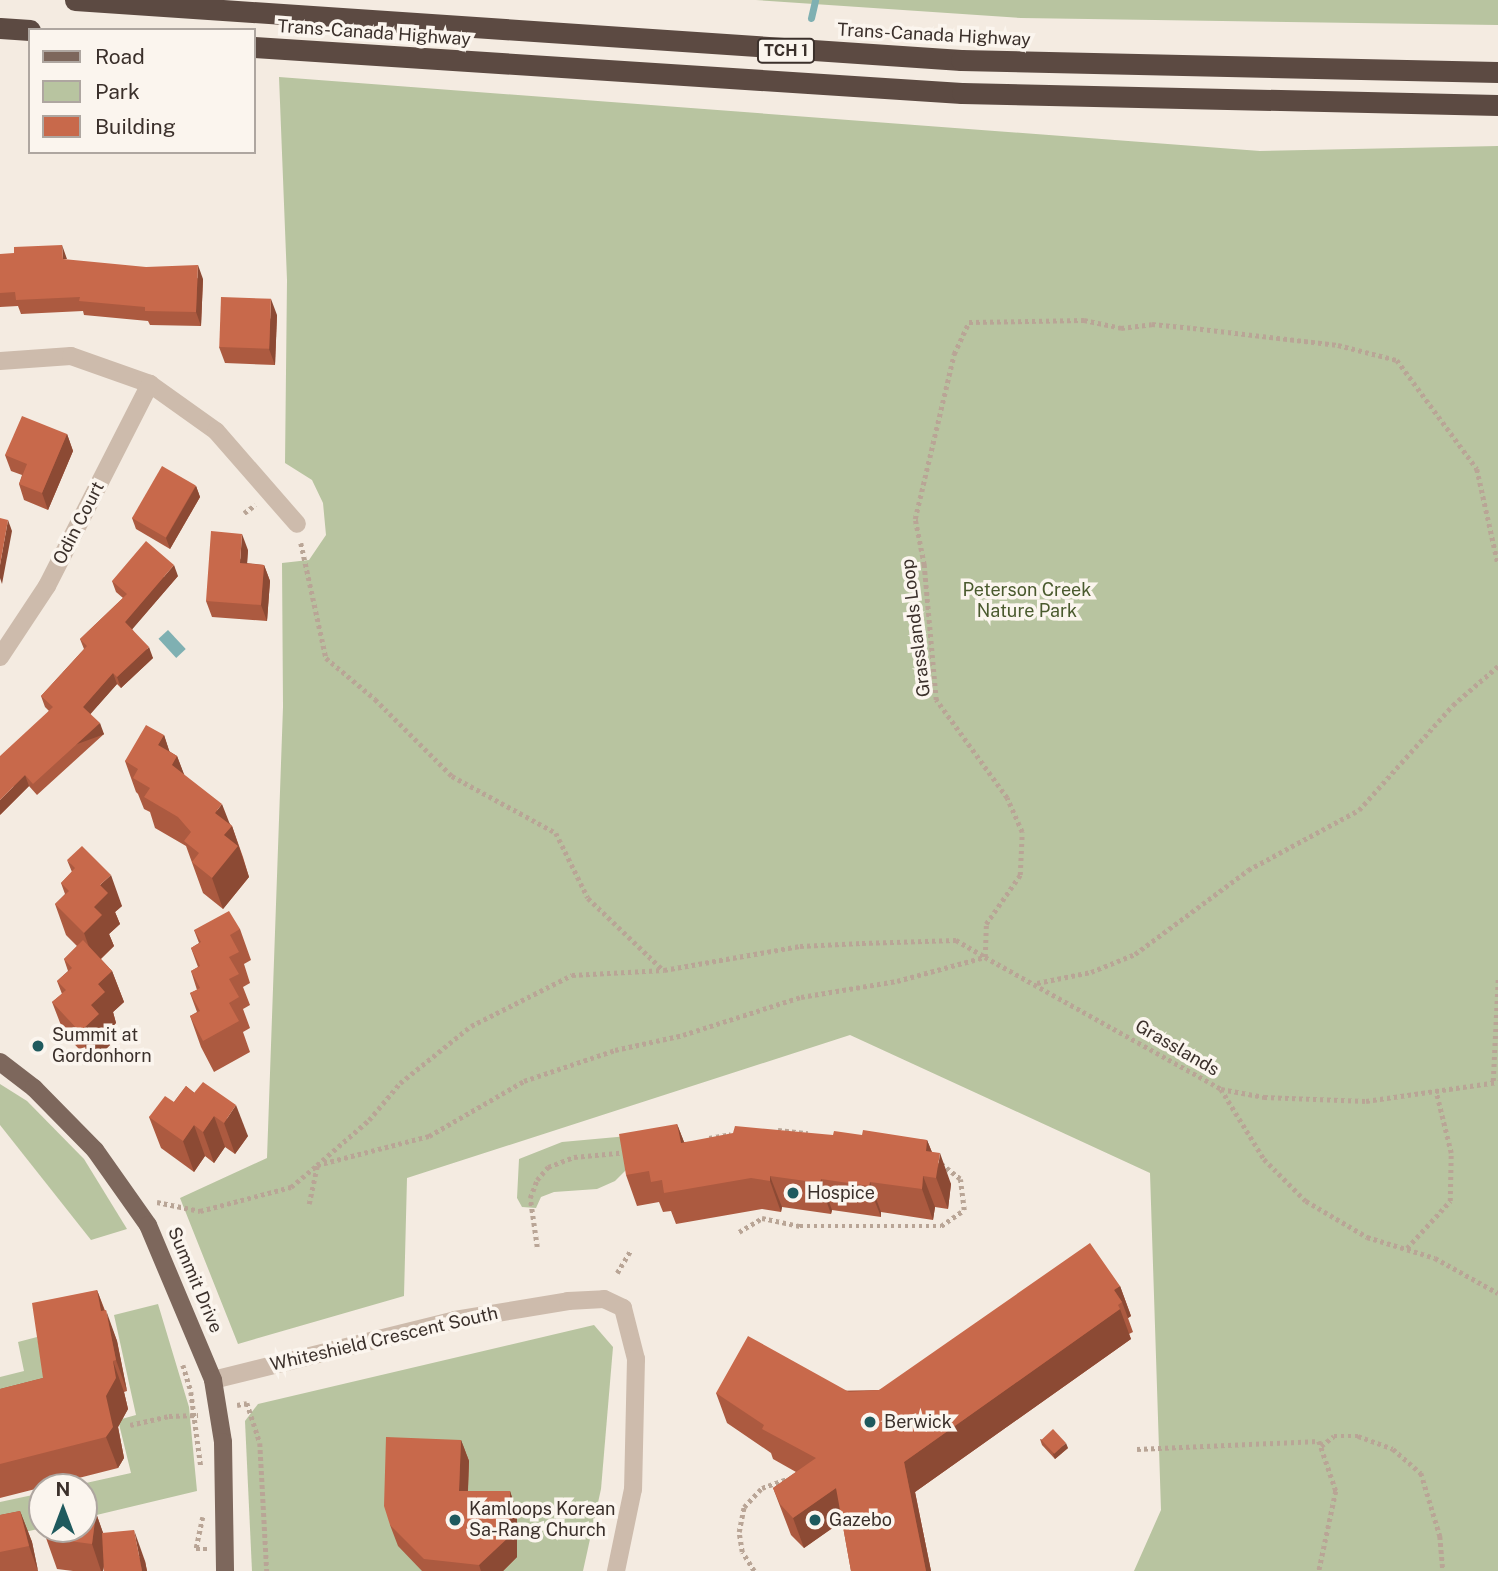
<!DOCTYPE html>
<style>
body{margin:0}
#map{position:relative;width:1498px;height:1571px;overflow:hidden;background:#f4ebe1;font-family:"Public Sans",sans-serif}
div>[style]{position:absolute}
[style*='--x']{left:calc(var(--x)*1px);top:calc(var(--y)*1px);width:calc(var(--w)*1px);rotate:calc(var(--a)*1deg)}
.green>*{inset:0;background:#b8c4a0}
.water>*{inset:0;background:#7fb0b2;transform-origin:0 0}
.stream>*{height:7px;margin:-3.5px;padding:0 3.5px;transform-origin:3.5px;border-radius:3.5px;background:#7fb0b2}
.path>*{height:4.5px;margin-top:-2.25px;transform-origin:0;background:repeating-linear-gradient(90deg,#b9a596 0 3.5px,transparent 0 7px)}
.minor>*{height:18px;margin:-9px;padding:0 9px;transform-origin:9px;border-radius:9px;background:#cdbbac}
.major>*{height:18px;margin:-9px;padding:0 9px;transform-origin:9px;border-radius:9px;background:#7d675c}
.highway>*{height:21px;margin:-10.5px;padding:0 10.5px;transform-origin:10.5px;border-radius:10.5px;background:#5c4a42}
.wall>*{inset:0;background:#ac5a40}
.shaded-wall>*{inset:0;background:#8c4a34;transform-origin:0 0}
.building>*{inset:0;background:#c8694b;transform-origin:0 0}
.dots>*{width:19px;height:19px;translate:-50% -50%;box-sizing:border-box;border:4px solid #fbf5ee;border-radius:50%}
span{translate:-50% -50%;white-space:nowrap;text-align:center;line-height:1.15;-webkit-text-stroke:7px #fbf5ee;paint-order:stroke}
.shield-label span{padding:2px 5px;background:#fbf5ee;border:2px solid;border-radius:5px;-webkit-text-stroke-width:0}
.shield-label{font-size:16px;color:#3b302b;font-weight:700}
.street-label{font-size:18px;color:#3b302b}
.park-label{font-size:18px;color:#4a5a2e}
.poi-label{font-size:18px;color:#3b302b}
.left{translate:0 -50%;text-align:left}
.legend{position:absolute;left:28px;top:28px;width:228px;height:126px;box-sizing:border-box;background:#fbf5ee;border:2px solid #aea6a0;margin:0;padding:9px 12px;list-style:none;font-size:21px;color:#3b302b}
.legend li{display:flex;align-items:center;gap:14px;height:35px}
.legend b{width:35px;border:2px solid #aea6a0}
.north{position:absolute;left:28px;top:1473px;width:70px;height:70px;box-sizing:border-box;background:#fbf5ee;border:2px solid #aea6a0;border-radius:50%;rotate:0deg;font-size:19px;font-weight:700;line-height:28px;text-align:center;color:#3b302b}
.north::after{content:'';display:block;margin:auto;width:24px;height:32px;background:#1f5a5e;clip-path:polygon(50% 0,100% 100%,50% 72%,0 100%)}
</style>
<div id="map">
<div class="green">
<i style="clip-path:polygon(756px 0,1498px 0,1498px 25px,1021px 18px)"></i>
<i style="clip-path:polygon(279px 77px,1260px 151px,1498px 146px,1498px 1571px,1134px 1571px,1161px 1510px,1150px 1173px,850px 1035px,407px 1178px,404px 1296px,238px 1344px,180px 1198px,267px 1158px,283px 707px,282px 563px,309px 560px,326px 535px,323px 503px,312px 480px,285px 463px,287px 280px)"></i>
<i style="clip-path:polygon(0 1084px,27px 1101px,84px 1159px,127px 1229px,91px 1240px,0 1125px)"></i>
<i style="clip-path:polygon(628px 1136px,631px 1165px,615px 1181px,597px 1189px,554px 1192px,541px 1197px,536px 1208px,522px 1207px,517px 1198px,519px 1159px,562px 1142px)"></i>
<i style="clip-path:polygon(158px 1304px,189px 1407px,197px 1491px,84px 1518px,84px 1487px,68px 1487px,131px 1473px,118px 1420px,136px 1415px,114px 1315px)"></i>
<i style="clip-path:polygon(594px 1325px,613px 1347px,601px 1489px,583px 1571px,252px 1571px,245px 1421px,258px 1404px)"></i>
<i style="clip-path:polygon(37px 1337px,52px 1407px,0 1419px,0 1377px,24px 1371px,18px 1342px)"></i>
<i style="clip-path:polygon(42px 1493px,42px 1528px,0 1538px,0 1502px)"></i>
</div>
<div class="water">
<i style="left:168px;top:630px;width:26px;height:13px;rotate:47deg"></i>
</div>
<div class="stream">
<i style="--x:811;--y:18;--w:18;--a:-77"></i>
</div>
<div class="path">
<i style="--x:244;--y:513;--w:14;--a:-36"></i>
<i style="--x:301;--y:543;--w:118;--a:77.7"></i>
<i style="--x:326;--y:658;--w:64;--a:39.9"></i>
<i style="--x:375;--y:699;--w:109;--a:45"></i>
<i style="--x:452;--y:776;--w:119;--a:28.7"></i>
<i style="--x:556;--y:833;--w:72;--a:63.8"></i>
<i style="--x:588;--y:898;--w:104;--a:43.8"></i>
<i style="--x:1037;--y:983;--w:55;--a:-11.5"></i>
<i style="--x:1091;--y:972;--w:48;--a:-22.2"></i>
<i style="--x:1135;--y:954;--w:141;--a:-36.6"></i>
<i style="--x:1248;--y:870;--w:126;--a:-28.4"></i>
<i style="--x:1359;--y:810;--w:141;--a:-48.2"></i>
<i style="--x:1453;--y:705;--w:60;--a:-40.9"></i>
<i style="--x:1493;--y:1081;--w:104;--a:-87.2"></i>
<i style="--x:1221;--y:1089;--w:82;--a:58.4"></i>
<i style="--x:1264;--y:1159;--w:59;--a:45"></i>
<i style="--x:1306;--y:1201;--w:71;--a:30.5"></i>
<i style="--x:1367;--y:1237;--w:71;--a:17.2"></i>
<i style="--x:1435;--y:1258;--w:72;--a:29.1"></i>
<i style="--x:778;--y:1130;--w:30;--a:6"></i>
<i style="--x:709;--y:1138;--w:22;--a:-10"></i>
<i style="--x:157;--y:1202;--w:44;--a:11.8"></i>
<i style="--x:200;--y:1211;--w:94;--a:-14.8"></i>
<i style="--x:291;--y:1187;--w:34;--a:-40"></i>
<i style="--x:317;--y:1165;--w:116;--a:-14.5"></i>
<i style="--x:429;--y:1136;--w:110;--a:-30.1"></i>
<i style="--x:524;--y:1081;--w:96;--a:-18.8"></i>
<i style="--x:615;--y:1050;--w:70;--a:-12.4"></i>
<i style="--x:683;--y:1035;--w:124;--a:-17.9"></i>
<i style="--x:801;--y:997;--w:97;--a:-9.5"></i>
<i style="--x:897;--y:981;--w:91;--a:-15.3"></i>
<i style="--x:985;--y:957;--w:270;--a:29.2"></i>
<i style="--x:1221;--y:1089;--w:44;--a:10.5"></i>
<i style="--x:1264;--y:1097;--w:102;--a:2.2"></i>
<i style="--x:1366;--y:1101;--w:133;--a:-8.2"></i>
<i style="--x:309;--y:1204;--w:40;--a:-78"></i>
<i style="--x:317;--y:1165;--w:69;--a:-40.9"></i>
<i style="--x:369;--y:1120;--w:48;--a:-50"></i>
<i style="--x:400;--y:1083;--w:91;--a:-38.8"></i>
<i style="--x:471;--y:1026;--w:113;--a:-26.8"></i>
<i style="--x:572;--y:975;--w:92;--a:-3.1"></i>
<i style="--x:664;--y:970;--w:138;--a:-10"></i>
<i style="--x:800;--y:946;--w:62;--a:-2.8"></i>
<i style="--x:862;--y:943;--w:94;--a:-1.8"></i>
<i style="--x:956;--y:940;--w:34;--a:30"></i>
<i style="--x:985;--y:957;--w:33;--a:-88"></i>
<i style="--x:986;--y:924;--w:60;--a:-55.2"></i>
<i style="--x:1020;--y:875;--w:43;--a:-87.3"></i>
<i style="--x:1022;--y:832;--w:37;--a:-114"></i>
<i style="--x:1007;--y:798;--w:121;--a:-125.9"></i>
<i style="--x:936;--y:700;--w:136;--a:-95.1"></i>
<i style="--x:924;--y:565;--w:47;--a:-101.1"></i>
<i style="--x:915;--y:519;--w:170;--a:-76.7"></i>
<i style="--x:954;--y:354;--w:35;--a:-65"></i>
<i style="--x:969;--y:322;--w:115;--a:-1"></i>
<i style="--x:1084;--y:320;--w:38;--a:12"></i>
<i style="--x:1121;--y:328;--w:31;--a:-7"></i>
<i style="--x:1152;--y:324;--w:41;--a:5.6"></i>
<i style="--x:1193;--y:328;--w:146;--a:6.7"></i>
<i style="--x:1338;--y:345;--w:61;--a:14.3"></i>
<i style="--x:1397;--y:360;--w:135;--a:53.7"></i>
<i style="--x:1477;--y:469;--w:97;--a:77.5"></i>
<i style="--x:739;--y:1232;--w:27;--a:-31"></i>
<i style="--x:762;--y:1218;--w:39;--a:12"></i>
<i style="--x:800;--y:1226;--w:141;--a:0"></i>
<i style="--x:941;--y:1226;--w:28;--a:-35"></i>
<i style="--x:964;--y:1210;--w:31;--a:-97"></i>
<i style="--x:960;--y:1179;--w:24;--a:-142"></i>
<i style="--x:537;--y:1247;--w:49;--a:-98.1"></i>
<i style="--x:530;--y:1198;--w:19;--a:-69"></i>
<i style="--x:537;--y:1180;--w:17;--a:-50"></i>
<i style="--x:548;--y:1167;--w:28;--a:-21"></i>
<i style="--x:574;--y:1157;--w:54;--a:-5.3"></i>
<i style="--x:1407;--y:1248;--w:64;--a:-47.5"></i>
<i style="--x:1450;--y:1201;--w:48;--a:-88.8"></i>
<i style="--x:1451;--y:1153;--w:63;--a:-103.8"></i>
<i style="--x:617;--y:1273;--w:27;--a:-59"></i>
<i style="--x:183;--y:1365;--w:28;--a:73"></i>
<i style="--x:191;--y:1392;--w:76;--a:82.4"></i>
<i style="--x:237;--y:1405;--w:10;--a:-11"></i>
<i style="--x:247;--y:1403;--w:42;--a:72"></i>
<i style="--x:260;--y:1443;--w:128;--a:86.9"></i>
<i style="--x:130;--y:1425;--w:40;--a:-13"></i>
<i style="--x:169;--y:1416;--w:29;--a:-2"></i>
<i style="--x:1321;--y:1446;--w:16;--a:-38"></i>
<i style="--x:1334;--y:1436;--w:24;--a:0"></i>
<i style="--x:1358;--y:1436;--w:37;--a:20"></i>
<i style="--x:1393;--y:1449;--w:37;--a:41"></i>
<i style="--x:1421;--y:1473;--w:66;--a:73.2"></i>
<i style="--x:1440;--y:1536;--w:35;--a:85"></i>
<i style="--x:1137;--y:1449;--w:182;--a:-2.5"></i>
<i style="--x:1319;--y:1441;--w:53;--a:71.2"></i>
<i style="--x:1336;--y:1491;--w:82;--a:102"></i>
<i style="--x:203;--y:1517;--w:33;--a:102"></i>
<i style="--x:196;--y:1549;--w:12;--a:0"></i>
<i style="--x:754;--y:1571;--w:22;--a:-122"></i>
<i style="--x:742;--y:1552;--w:20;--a:-99"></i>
<i style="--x:739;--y:1532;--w:25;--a:-79"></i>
<i style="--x:744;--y:1507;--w:26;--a:-47"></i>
<i style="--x:762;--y:1488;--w:27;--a:-20"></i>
</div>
<div class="minor">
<i style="--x:0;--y:361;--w:71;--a:-4"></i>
<i style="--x:71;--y:356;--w:84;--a:19.5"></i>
<i style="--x:150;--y:384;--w:81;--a:35.5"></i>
<i style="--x:216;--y:431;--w:123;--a:48.9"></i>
<i style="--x:0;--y:657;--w:85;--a:-56.5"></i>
<i style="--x:47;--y:586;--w:227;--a:-63"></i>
<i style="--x:213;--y:1380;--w:249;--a:-13.9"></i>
<i style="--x:455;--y:1320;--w:115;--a:-9.5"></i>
<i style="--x:568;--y:1301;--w:36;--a:-3"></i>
<i style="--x:604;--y:1299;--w:21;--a:25"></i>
<i style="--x:623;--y:1308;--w:53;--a:75.7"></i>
<i style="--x:636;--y:1359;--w:130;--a:91.3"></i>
<i style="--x:633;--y:1489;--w:84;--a:101.7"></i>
</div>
<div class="major">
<i style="--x:0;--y:1062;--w:43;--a:37.4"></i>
<i style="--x:34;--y:1088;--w:87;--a:45.5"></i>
<i style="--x:95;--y:1150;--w:92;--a:54.8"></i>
<i style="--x:148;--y:1225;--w:168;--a:67.2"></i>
<i style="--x:213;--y:1380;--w:63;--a:80.8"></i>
<i style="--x:223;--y:1442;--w:129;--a:89.1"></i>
</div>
<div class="highway">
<i style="--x:75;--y:0;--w:888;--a:3.87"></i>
<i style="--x:961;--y:60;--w:537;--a:1.28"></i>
<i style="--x:0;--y:28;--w:30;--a:4"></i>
<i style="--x:254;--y:47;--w:709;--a:3.72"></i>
<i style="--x:962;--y:93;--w:536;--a:1.28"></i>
</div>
<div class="wall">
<i style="clip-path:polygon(0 254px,67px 260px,203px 279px,201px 326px,150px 325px,148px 321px,84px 315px,83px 311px,21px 314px,18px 306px,0 307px)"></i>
<i style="clip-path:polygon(277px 315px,275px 365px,225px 363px,219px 347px)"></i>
<i style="clip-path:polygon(67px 434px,73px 451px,48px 510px,24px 500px,19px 484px,22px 475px,11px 471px,5px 455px)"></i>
<i style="clip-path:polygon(196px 486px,200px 497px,170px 549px,136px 529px,132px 518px)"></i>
<i style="clip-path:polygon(248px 550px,247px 563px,264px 565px,270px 581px,267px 621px,212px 617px,206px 601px)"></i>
<i style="clip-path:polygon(178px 576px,132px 629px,153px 658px,121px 688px,117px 684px,90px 714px,104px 734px,37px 795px,29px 786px,0 815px,49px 711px,45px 707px,41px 696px,84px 649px,80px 639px,123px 598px,116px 592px,112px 581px)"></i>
<i style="clip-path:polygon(164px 735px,169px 751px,177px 756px,184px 775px,232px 826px,243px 857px,249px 877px,223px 909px,203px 893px,186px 846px,155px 828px,150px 812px,144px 809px,138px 794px,136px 792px,125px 761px)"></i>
<i style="clip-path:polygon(67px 860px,122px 906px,115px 912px,120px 924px,109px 934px,114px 946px,101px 959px,112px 971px,124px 1002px,113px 1012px,116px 1023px,106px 1033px,110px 1045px,92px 1063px,64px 1033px,52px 1002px,62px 994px,57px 981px,68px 971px,64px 959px,77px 946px,66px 935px,55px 904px,65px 894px,61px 883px,72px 872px)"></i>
<i style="clip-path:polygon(240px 929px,251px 960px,244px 964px,250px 983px,243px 987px,250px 1005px,243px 1009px,250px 1028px,243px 1032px,250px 1052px,214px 1072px,201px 1047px,190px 1016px,197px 1012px,190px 993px,197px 990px,191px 971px,198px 967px,191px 948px,199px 943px,194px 930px)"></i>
<i style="clip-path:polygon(186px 1086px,248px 1136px,235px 1154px,225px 1147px,214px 1163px,205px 1156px,194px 1172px,161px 1148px,149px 1117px,174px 1102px)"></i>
<i style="clip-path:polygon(677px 1124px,684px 1142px,833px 1135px,927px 1140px,932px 1152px,951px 1184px,948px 1209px,935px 1207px,933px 1220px,881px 1212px,881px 1217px,832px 1210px,831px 1214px,782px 1207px,781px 1212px,762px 1209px,676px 1224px,671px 1211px,663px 1212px,659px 1202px,637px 1206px,626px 1175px)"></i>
<i style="clip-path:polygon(1120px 1286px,1131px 1316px,1128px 1318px,1133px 1332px,1129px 1334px,1131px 1339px,915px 1492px,931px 1571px,851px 1571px,842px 1521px,804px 1548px,791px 1535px,773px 1488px,796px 1472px,773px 1459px,771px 1453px,727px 1423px,716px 1393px,879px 1390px)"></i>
<i style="clip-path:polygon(97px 1290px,117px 1341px,127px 1391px,124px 1392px,128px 1409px,118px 1427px,124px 1458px,118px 1468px,0 1498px,0 1389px,43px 1378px)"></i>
<i style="clip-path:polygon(1040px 1439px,1068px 1448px,1055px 1459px,1042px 1445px)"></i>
<i style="clip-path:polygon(461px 1440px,469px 1461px,468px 1491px,510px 1491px,517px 1513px,517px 1557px,503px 1571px,422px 1571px,398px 1546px,390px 1525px)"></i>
<i style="clip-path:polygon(20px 1511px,32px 1542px,38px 1571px,0 1571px,0 1515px)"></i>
<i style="clip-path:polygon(96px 1513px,103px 1533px,145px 1561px,147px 1571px,104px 1571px,104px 1567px,103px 1571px,73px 1571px,57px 1569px,46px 1538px)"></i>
</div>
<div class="shaded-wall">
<i style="clip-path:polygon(62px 245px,67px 259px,63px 259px)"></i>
<i style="clip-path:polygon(198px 265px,203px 279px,201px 326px,196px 312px)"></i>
<i style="clip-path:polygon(271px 299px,277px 315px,275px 365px,269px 349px)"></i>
<i style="clip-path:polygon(67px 434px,73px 451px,48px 510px,42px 493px)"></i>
<i style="clip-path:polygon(196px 486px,200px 497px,170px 549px,166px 538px)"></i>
<i style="clip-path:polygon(8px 520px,12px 531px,2px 584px,0 578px,0 565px)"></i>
<i style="clip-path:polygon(242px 534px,248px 550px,246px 579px,240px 563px)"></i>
<i style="clip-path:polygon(174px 565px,178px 576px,129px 633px,125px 622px)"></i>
<i style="clip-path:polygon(264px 565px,270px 581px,267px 621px,261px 605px)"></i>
<i style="clip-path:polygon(149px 647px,153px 658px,121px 688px,117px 677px)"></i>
<i style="clip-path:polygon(113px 673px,117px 684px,87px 718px,83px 707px)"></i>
<i style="left:100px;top:723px;width:12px;height:91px;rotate:70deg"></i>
<i style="clip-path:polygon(164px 735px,173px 762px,177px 756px,189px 787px,173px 769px,158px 745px)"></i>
<i style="clip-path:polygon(25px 775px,29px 786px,0 815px,0 800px)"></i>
<i style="clip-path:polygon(222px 804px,231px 827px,232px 826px,249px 877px,223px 909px,212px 878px,215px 813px)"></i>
<i style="clip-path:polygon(111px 875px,122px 906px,115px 912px,120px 924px,109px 934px,114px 946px,95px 964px,84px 933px,94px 907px,100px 885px)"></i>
<i style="clip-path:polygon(112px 971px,124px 1002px,113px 1012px,116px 1023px,106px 1033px,110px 1045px,92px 1063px,80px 1032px,91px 1005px,98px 984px)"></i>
<i style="clip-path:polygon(236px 1105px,248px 1136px,235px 1154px,224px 1123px)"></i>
<i style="clip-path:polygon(214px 1116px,225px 1147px,214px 1163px,203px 1132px)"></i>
<i style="clip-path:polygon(677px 1124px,689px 1155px,681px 1143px)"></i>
<i style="clip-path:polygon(194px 1125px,205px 1156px,194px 1172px,183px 1141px)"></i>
<i style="clip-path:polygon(927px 1140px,938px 1168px,940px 1153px,951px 1184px,948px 1209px,926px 1151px)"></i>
<i style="clip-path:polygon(770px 1176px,782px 1207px,781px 1212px,770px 1181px)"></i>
<i style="clip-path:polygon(923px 1176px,935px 1207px,933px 1220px,922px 1189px)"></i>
<i style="clip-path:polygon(821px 1179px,832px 1210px,831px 1214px,820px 1183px)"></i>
<i style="clip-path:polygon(870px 1182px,881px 1212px,881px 1217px,869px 1186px)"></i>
<i style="clip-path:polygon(1120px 1286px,1131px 1316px,1128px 1318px,1122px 1302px,1114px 1290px)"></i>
<i style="clip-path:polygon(97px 1290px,108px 1321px,101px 1311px)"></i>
<i style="clip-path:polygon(1120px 1309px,1131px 1339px,915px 1492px,931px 1571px,926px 1571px,904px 1462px)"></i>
<i style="clip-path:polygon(106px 1310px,117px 1341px,127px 1391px,116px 1360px)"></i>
<i style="clip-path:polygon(113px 1361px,124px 1392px,128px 1409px,118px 1427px,124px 1458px,118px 1468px,106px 1437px,106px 1396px)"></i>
<i style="clip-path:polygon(461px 1440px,469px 1461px,467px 1512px,459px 1491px)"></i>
<i style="clip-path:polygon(1066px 1443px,1068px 1448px,1055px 1459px,1053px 1454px)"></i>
<i style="clip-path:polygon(836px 1488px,847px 1518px,804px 1548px,793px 1518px)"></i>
<i style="clip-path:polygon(510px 1491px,517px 1513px,517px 1557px,503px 1571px,481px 1571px,479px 1565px)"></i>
<i style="clip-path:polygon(20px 1511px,32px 1542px,38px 1571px,29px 1546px)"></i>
<i style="clip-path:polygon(96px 1513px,107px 1544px,103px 1571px,101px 1571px,92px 1544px)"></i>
<i style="clip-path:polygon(134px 1530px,145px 1561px,147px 1571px,142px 1571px)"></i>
</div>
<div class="building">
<i style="clip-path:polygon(62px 245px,63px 259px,146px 267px,198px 265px,196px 312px,145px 311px,145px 307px,79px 301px,80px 297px,16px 300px,15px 292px,0 293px,0 254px,14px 253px,14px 247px)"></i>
<i style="left:221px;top:297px;width:50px;height:50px;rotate:2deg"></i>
<i style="clip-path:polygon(22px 416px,67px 434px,42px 493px,19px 484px,27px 464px,5px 455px)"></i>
<i style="left:162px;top:466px;width:39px;height:60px;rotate:30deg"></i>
<i style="clip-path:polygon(0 518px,8px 520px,0 565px)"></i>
<i style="clip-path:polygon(211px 531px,242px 534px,240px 563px,264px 565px,261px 605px,206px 601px)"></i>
<i style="clip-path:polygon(146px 541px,174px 565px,125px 622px,149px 647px,117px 677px,113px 673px,83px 707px,100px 723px,33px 784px,25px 775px,0 800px,0 756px,53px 707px,41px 696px,87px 646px,80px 639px,127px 594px,112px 581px)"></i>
<i style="clip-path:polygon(146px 725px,164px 735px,158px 745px,177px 756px,172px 765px,222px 804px,215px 813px,232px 826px,224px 835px,238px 846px,212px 878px,192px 862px,199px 853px,184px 841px,191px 832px,178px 817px,144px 797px,150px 788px,133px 778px,138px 769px,125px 761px)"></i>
<i style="clip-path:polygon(82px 846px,111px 875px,100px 885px,108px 893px,94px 907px,102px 915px,84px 933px,55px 904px,69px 891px,61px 883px,75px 868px,67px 860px)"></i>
<i style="clip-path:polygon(229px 911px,240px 929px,230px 935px,239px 952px,229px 957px,239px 974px,229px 979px,239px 997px,229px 1003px,239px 1021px,203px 1041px,190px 1016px,200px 1011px,190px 993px,200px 988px,191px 971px,200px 966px,191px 948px,201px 942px,194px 930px)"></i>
<i style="clip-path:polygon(83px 940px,112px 971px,98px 984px,105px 992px,91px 1005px,99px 1014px,80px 1032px,52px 1002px,66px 990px,57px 981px,72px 968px,64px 959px)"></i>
<i style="clip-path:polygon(203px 1082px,236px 1105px,224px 1123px,214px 1116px,203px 1132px,194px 1125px,183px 1141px,149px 1117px,165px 1096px,174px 1102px,186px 1086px,194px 1093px)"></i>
<i style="clip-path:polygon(677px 1124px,681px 1143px,733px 1133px,735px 1126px,833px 1135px,834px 1131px,862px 1135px,863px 1130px,927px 1140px,926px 1151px,940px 1153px,936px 1178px,923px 1176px,922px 1189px,870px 1182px,869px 1186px,821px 1179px,820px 1183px,770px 1176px,770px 1181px,751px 1178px,664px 1193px,662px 1180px,651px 1182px,649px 1171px,626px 1175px,619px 1134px)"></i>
<i style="clip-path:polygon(1090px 1243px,1120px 1286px,1114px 1290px,1122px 1302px,1118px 1305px,1120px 1309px,904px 1462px,926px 1571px,851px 1571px,836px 1488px,793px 1518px,780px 1504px,773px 1488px,816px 1458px,762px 1429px,764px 1425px,716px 1393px,748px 1336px,849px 1392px,879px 1390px)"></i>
<i style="clip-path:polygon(97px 1290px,101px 1311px,106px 1310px,116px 1360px,113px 1361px,116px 1378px,106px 1396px,113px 1427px,106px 1437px,0 1464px,0 1389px,43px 1378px,32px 1303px)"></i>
<i style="left:1053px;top:1429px;width:19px;height:16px;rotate:47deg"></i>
<i style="clip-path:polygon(386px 1437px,461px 1440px,459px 1491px,510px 1491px,510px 1536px,479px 1565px,424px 1559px,390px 1525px,384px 1506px)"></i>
<i style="clip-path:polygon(84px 1510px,96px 1513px,92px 1544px,46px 1538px,48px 1529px,84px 1529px)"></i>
<i style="clip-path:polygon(20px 1511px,29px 1546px,0 1552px,0 1515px)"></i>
<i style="clip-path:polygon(134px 1530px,142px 1571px,104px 1571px,102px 1533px)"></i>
</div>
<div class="dots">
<i style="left:38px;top:1046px;background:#1f5a5e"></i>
<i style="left:793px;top:1193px;background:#1f5a5e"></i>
<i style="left:870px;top:1422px;background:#1f5a5e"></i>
<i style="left:455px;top:1520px;background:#1f5a5e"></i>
<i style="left:815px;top:1520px;background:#1f5a5e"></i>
</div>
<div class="shield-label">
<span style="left:786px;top:51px">TCH 1</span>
</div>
<div class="street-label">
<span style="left:374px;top:33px;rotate:4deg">Trans-Canada Highway</span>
<span style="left:934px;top:35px;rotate:3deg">Trans-Canada Highway</span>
<span style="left:79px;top:523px;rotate:-63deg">Odin Court</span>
<span style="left:916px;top:628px;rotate:-97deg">Grasslands Loop</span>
<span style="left:1177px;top:1048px;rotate:30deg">Grasslands</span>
<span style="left:195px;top:1280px;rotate:67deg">Summit Drive</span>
<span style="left:384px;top:1339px;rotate:-13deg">Whiteshield Crescent South</span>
</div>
<div class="park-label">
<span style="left:1027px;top:601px">Peterson Creek<br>Nature Park</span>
</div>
<div class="poi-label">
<span class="left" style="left:52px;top:1046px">Summit at<br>Gordonhorn</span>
<span class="left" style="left:807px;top:1193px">Hospice</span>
<span class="left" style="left:884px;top:1422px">Berwick</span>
<span class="left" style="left:469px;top:1520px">Kamloops Korean<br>Sa-Rang Church</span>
<span class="left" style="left:829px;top:1520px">Gazebo</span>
</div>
<ul class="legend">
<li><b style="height:9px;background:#7d675c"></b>Road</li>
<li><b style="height:19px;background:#b8c4a0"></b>Park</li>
<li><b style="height:19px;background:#c8694b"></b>Building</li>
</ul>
<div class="north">N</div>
</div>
